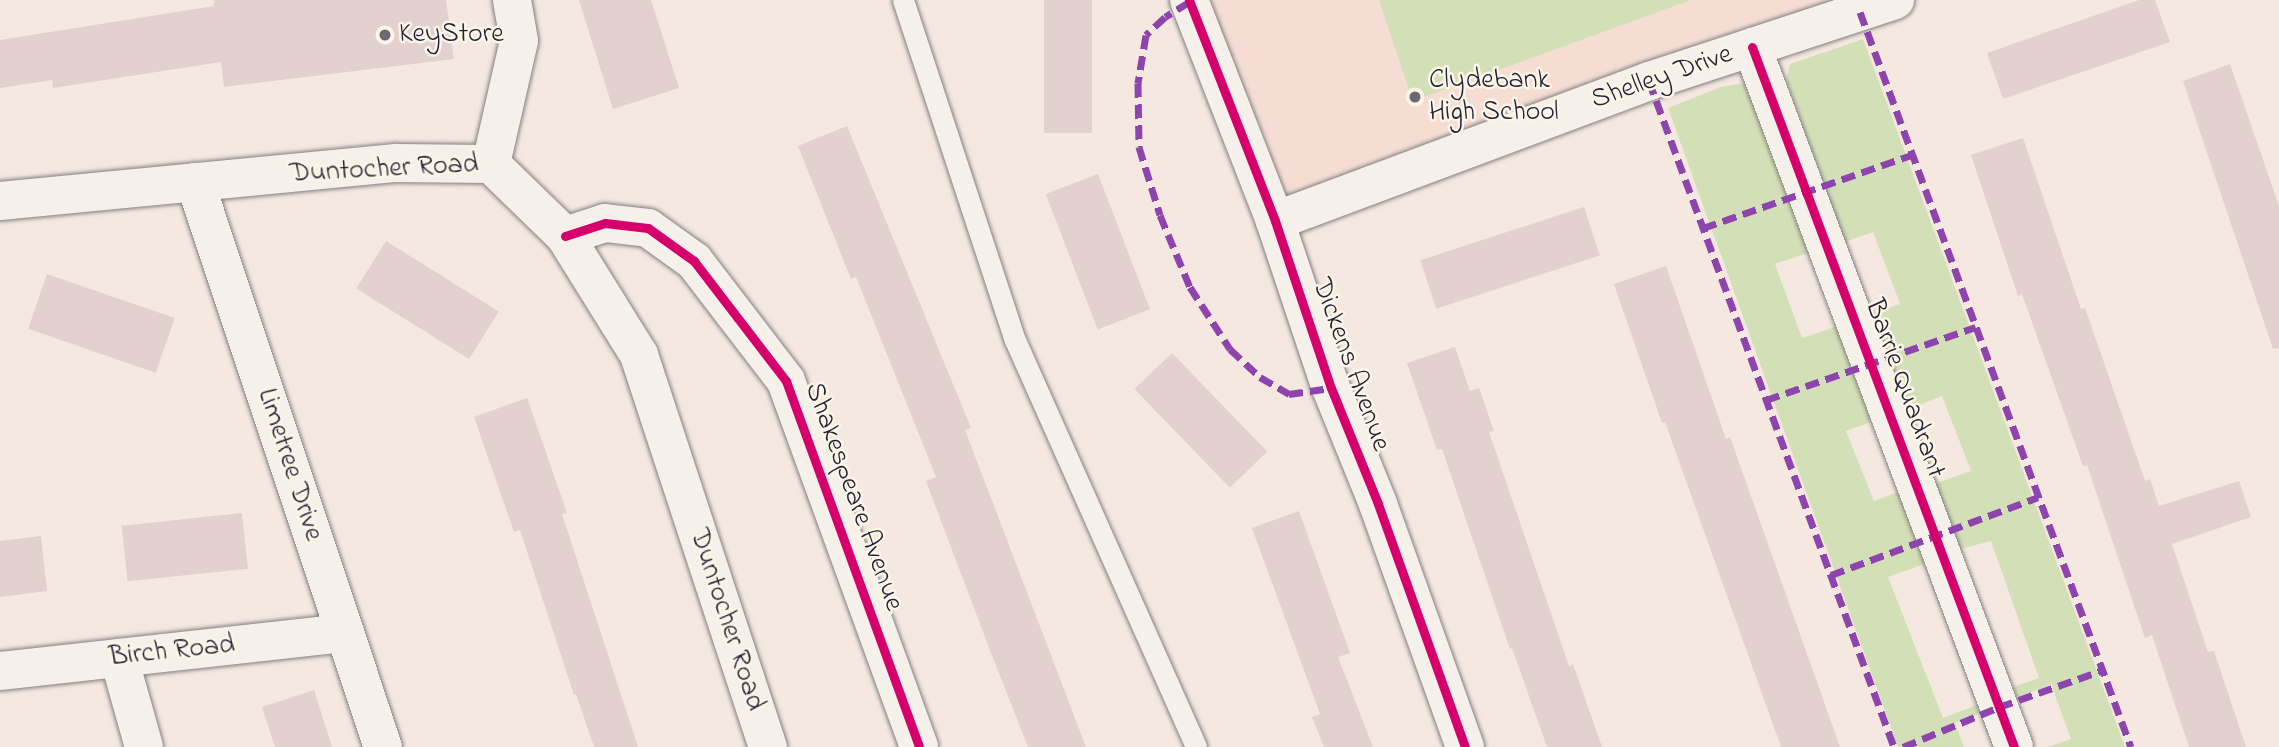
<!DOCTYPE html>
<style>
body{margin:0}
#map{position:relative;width:2279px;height:747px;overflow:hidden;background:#f5e8e0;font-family:"Indie Flower",sans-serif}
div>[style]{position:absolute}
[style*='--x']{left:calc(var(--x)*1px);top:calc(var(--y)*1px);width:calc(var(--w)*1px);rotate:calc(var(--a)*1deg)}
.built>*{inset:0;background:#f5ddd4}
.green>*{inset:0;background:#d3e0b7}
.building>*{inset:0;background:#e2d1ce;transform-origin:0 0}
.roads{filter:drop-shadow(0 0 2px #858081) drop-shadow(0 0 2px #858081)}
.service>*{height:21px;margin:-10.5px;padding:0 10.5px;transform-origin:10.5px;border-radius:10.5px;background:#f5f0ea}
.minor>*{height:38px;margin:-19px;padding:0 19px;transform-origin:19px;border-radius:19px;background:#f5f0ea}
.tertiary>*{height:38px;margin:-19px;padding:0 19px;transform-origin:19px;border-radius:19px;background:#f5f0ea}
.secondary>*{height:38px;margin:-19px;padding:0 19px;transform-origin:19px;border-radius:19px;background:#f5f0ea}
.quiet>*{height:7px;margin-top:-3.5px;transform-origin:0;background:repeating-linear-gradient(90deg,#8e44ad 0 14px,transparent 0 21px)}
.cycleway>*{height:9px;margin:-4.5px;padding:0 4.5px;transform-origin:4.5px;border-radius:4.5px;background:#d6006c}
.dots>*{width:19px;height:19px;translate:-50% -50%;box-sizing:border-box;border:4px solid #fcf5e5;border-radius:50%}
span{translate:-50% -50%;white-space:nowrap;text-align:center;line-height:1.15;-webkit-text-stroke:5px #fcf5e5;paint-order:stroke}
.poi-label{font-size:28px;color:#22223b}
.left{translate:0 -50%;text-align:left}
.street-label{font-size:28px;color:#22223b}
</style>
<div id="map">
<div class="built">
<i style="clip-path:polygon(1189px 0,1895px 0,1275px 221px)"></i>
</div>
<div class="green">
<i style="clip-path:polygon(1379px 0,1691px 0,1413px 101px)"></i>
<i style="clip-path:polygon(1863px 39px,2125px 747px,2047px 747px,2071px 739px,2051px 684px,2011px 701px,2008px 689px,2039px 678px,1991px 541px,1959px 549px,1934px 484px,1971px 471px,1942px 396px,1906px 410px,1871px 314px,1900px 304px,1873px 232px,1844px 242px,1786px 80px,1790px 64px)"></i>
<i style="clip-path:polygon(1745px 83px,1814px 251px,1775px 264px,1802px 338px,1841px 325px,1876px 420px,1846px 431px,1874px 501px,1904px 490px,1930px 562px,1888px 577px,1943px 718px,1982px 703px,1984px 712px,1955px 723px,1964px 747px,1898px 747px,1668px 108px,1721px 87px)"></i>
</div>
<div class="building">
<i style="clip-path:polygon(214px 0,446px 0,454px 59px,224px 87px,221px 62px,53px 88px,52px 80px,0 88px,0 40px,214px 6px)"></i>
<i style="clip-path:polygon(579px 0,651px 0,679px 88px,613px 109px)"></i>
<i style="left:1044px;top:0;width:48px;height:133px"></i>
<i style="clip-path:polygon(2139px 0,2155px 0,2170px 42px,2003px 99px,1987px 53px)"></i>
<i style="clip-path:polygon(2230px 64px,2279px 206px,2279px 348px,2273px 349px,2183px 81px)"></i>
<i style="clip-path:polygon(847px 126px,971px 428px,965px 430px,1086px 747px,1028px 747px,991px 653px,926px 481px,936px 477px,856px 277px,851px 279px,798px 146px)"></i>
<i style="clip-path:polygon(2023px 138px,2081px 309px,2085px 308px,2145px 481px,2150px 479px,2159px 506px,2239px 481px,2251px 517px,2172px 544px,2208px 652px,2214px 651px,2246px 747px,2189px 747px,2152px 635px,2145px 638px,2087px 465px,2083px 466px,2022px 294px,2018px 296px,1971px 155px)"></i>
<i style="left:1098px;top:174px;width:145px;height:56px;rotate:69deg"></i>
<i style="left:1584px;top:207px;width:51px;height:172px;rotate:72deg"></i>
<i style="left:386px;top:241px;width:133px;height:56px;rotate:32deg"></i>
<i style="clip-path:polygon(1666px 266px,1726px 439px,1730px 437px,1840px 747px,1781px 747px,1665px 422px,1662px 423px,1614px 284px)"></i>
<i style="left:47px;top:274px;width:135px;height:58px;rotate:19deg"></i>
<i style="clip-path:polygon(1455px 347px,1470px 391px,1479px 388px,1494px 431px,1489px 432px,1569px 666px,1573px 664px,1602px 747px,1547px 747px,1512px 648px,1510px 649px,1442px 449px,1437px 450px,1407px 363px)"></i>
<i style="left:1172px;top:353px;width:137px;height:52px;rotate:46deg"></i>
<i style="clip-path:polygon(527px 398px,567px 513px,562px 514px,638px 747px,594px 747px,576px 694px,574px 695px,520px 530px,514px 532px,474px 417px)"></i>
<i style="clip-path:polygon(1299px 511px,1350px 653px,1338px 657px,1373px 747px,1324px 747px,1312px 717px,1320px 714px,1252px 528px)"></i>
<i style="left:242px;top:513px;width:56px;height:121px;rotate:84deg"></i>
<i style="clip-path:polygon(41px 536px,47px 591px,0 597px,0 541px)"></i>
<i style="clip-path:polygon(314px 690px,332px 747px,275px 747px,262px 707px)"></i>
</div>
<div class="roads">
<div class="service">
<i style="--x:903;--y:0;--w:358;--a:71.8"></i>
<i style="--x:1015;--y:340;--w:445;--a:66"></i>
</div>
<div class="minor">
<i style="--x:1189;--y:0;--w:237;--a:68.7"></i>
<i style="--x:1275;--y:221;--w:176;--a:71.5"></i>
<i style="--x:1331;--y:388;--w:125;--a:67.9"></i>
<i style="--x:1378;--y:504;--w:258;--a:70.3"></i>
<i style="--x:1752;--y:47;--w:747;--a:69.48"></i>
<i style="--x:195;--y:182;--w:595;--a:71.6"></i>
<i style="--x:1275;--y:221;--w:399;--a:-20.5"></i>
<i style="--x:1649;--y:81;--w:259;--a:-18.2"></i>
<i style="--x:565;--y:236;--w:42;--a:-18"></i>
<i style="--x:605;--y:223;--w:43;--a:6.6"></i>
<i style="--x:648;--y:228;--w:57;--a:35.7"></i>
<i style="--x:694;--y:261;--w:151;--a:52.5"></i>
<i style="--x:786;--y:381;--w:389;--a:70"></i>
<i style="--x:119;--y:658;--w:92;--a:74.3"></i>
<i style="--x:0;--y:671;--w:347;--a:-6.3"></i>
</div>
<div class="tertiary">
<i style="--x:491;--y:164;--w:126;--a:-77.2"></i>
<i style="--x:519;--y:41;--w:42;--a:-99.7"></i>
</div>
<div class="secondary">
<i style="--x:0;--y:201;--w:398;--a:-5.5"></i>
<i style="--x:396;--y:163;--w:95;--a:0.6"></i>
<i style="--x:491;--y:164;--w:103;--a:44.2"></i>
<i style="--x:565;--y:236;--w:140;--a:58.1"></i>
<i style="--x:639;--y:355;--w:413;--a:71.8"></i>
</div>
</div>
<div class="quiet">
<i style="--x:1189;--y:2;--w:28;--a:148"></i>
<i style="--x:1165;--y:17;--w:26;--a:137"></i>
<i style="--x:1146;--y:35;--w:49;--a:99.5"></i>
<i style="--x:1138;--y:83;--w:64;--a:89.1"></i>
<i style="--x:1139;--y:147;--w:71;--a:72.8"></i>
<i style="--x:1160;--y:215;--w:78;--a:67.4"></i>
<i style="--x:1190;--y:287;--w:74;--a:57.2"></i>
<i style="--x:1230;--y:349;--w:41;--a:43"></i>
<i style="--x:1260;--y:377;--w:34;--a:30"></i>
<i style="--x:1289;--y:394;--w:42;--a:-8.1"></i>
<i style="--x:1860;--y:12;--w:783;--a:69.76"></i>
<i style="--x:1649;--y:81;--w:710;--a:69.8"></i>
<i style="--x:1703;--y:228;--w:221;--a:-19.3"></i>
<i style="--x:1766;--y:400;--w:222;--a:-19.2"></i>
<i style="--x:1831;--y:575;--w:221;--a:-20.6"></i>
<i style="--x:1903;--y:747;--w:104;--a:-22.6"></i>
<i style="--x:1999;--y:707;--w:110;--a:-19.6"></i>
</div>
<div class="cycleway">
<i style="--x:1189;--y:0;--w:237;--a:68.7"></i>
<i style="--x:1275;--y:221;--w:176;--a:71.5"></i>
<i style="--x:1331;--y:388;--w:125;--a:67.9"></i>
<i style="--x:1378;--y:504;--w:258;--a:70.3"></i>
<i style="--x:1752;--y:47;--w:747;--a:69.48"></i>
<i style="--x:565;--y:236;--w:42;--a:-18"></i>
<i style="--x:605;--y:223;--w:43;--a:6.6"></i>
<i style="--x:648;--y:228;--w:57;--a:35.7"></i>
<i style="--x:694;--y:261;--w:151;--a:52.5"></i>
<i style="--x:786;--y:381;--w:389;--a:70"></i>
</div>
<div class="dots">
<i style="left:385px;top:35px;background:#6c6775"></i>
<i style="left:1415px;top:97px;background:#6c6775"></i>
</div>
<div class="poi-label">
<span class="left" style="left:399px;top:35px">KeyStore</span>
<span class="left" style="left:1429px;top:97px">Clydebank<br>High School</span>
</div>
<div class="street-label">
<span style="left:1662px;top:78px;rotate:-19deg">Shelley Drive</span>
<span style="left:384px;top:170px;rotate:-3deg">Duntocher Road</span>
<span style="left:1350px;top:365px;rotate:70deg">Dickens Avenue</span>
<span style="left:1904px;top:389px;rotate:70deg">Barrie Quadrant</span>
<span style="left:289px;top:465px;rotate:72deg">Limetree Drive</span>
<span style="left:853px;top:497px;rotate:70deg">Shakespeare Avenue</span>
<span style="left:726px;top:620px;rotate:72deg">Duntocher Road</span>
<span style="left:172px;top:652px;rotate:-6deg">Birch Road</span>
</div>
</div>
